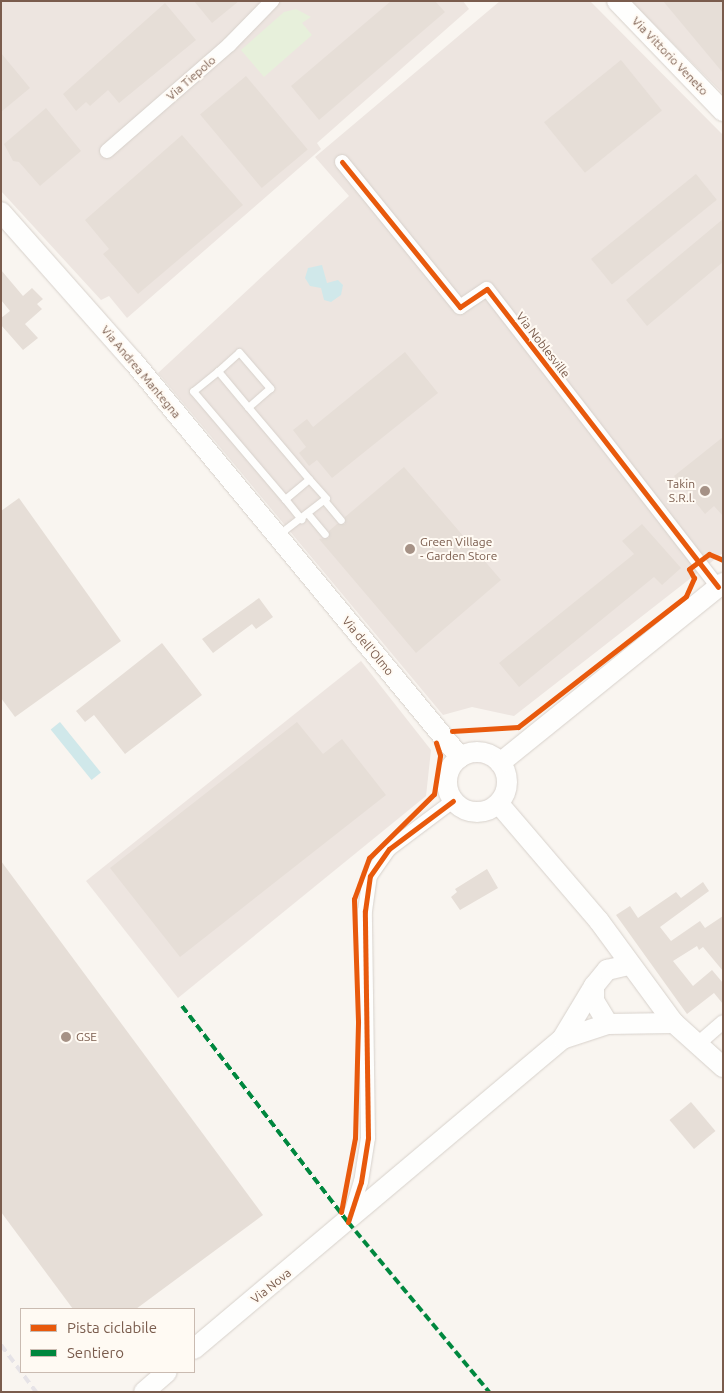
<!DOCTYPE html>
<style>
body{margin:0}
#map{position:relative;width:724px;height:1393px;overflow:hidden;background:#f9f5f0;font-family:Ubuntu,sans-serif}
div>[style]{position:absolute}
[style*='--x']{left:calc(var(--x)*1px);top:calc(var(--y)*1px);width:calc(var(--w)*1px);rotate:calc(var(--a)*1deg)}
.industrial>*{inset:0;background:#ede5e0}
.green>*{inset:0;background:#e7f0db}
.water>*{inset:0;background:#d0e8ea;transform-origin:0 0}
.building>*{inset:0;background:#e6ded7;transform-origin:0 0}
.roads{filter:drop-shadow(0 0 1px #d7d1cb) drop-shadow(0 0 1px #d7d1cb)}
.lane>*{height:7px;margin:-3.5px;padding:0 3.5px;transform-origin:3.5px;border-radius:3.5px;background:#fefefd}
.street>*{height:14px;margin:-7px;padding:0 7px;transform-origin:7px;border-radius:7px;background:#fefefd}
.secondary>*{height:20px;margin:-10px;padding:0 10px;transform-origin:10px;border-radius:10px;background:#fefefd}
.secondary>.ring{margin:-10px;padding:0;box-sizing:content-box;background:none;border:20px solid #fefefd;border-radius:50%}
.rail>*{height:4px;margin-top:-2px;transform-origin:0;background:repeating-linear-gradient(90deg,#e6e3e7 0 8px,transparent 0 13px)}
.quiet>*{height:4px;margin-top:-2px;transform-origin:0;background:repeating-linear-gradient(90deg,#00873e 0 8px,transparent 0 12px)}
.cycleway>*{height:5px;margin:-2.5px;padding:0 2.5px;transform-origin:2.5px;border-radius:2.5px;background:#e8590c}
.dots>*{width:14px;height:14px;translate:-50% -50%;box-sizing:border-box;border:2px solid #fffaf3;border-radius:50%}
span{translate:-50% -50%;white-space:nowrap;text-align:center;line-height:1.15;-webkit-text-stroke:4px #fffaf3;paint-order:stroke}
.street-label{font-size:12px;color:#7a5c4d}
.poi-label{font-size:12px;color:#7a5c4d}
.right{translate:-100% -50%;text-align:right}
.left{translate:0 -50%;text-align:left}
.frame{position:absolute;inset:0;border:2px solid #7a5c4d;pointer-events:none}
.legend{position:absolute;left:20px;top:1308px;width:175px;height:65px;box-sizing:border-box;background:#fffaf3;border:1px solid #cabbb1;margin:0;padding:6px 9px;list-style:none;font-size:15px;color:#7a5c4d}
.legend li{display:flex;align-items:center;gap:10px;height:25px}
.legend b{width:25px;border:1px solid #cabbb1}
</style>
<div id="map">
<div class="industrial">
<i style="clip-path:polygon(1px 1px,463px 1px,469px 9px,317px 143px,321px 149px,127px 318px,109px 296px,101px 300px,1px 191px)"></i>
<i style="clip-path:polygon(500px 1px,590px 1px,723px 135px,723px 553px,514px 716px,472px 707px,443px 715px,158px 373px,349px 196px,315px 157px)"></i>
<i style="clip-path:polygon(631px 1px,723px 1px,723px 94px)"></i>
<i style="clip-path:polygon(361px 661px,431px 750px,426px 796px,178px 998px,86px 881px)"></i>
</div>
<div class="green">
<i style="clip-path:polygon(296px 9px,311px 17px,302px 23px,312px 35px,264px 77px,241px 50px,284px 12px)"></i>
</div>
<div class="water">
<i style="clip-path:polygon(322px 265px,327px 283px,338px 280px,343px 285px,341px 295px,331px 302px,324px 300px,321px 288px,310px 286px,305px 278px,308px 268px)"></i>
<i style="left:60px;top:722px;width:65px;height:12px;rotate:51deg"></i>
</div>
<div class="building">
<i style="clip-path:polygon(194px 1px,239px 1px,212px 23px)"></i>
<i style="clip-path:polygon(391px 1px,435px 1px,445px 12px,319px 120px,291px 86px)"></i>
<i style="clip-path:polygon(663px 1px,723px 1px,723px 73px)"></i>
<i style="clip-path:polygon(165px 3px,196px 40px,119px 103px,108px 90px,90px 106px,86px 102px,76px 111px,63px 94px)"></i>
<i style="clip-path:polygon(1px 53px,30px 88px,1px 112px)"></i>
<i style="left:621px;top:60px;width:65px;height:99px;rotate:51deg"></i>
<i style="left:246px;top:76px;width:96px;height:60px;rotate:50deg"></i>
<i style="clip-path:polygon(46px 108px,81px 151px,40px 186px,19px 162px,13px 161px,4px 144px)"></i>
<i style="clip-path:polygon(182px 135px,243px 205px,138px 294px,103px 254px,109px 249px,85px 220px)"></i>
<i style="left:696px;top:174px;width:33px;height:135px;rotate:51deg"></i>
<i style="clip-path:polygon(723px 219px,723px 262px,647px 326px,626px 300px)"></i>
<i style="clip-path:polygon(1px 270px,23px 296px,32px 288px,43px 299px,37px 304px,42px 309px,25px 324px,38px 338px,23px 350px,1px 325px,1px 318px,10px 311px,1px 300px)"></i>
<i style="clip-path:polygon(405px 352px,438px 393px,332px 478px,317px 460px,309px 466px,299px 453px,306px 447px,293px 430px,307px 419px,313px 427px)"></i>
<i style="clip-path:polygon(723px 437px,723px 516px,714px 506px,705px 514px,674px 476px)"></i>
<i style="clip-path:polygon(404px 467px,501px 580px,416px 653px,319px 539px,329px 538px,329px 531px,337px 524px,345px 524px,345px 517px)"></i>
<i style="clip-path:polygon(19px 498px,121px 641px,15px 717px,1px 698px,1px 511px)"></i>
<i style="clip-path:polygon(642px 524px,681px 568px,662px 585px,654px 577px,519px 687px,499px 663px,634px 554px,622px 541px)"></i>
<i style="clip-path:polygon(259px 598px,273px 617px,256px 629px,252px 624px,213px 653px,202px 639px)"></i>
<i style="clip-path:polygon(162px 643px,202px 695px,125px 754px,94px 715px,85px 722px,76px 711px)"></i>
<i style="clip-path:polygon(297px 722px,323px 754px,342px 739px,386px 795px,180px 957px,110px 868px)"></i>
<i style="clip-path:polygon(1px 861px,263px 1215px,136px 1309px,73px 1309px,1px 1212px)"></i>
<i style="clip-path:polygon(487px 869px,498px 888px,460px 910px,451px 897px,457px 892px,455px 889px)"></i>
<i style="clip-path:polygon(703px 882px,709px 891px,660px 927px,671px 941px,700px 921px,705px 928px,723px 916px,723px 971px,703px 947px,699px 950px,697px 946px,673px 961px,693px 986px,712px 970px,723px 983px,723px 1004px,714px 993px,687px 1014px,616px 915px,630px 906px,638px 918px,676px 892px,681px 898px)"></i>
<i style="left:691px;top:1102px;width:38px;height:28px;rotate:50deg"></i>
</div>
<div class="roads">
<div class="lane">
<i style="--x:218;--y:371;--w:28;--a:-42"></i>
<i style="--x:239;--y:352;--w:48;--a:49.3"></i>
<i style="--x:270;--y:388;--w:29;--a:139"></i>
<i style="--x:285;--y:499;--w:26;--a:51"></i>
<i style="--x:324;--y:500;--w:26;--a:50"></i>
<i style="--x:308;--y:514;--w:26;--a:50"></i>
<i style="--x:279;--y:534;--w:59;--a:-37.5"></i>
<i style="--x:326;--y:498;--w:25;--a:-132"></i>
<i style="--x:309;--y:479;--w:94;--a:-130.3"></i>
<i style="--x:248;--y:407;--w:47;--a:-129.8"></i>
<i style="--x:218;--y:371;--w:32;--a:141"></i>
<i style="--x:193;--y:391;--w:142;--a:49.6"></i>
<i style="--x:285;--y:499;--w:31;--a:-40"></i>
</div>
<div class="street">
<i style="--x:107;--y:151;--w:162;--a:-41"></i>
<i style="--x:229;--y:45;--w:62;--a:-45.7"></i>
<i style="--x:342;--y:162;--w:187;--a:50.9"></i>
<i style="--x:460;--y:307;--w:32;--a:-34"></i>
<i style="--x:487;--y:289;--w:377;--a:52.2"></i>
<i style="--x:700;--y:1042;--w:30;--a:-41"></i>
<i style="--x:350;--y:1217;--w:37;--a:-73"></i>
<i style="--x:361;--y:1182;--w:45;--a:-81"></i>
<i style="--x:368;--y:1138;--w:227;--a:-90.8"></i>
<i style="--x:365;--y:911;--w:35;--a:-82"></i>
<i style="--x:370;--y:876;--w:33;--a:-55"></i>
<i style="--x:389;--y:849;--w:80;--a:-36.9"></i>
</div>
<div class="secondary">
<i style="--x:617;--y:1;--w:153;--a:46.1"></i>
<i style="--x:1;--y:212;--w:199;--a:48.5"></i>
<i style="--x:133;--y:361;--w:514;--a:50.45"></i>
<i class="ring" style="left:447px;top:752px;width:40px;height:40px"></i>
<i style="--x:500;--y:763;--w:287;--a:-38.9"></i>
<i style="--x:499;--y:804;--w:154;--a:49.5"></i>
<i style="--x:599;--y:921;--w:127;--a:53.7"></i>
<i style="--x:674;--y:1023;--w:66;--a:41.9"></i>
<i style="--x:608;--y:1024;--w:27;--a:-121"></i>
<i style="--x:594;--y:1001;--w:15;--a:-90"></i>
<i style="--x:594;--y:986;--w:21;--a:-51"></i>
<i style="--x:607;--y:970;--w:23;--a:-13"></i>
<i style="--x:562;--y:1039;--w:48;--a:-18.1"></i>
<i style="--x:608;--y:1024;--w:66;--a:-0.9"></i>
<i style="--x:194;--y:1349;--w:481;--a:-40.1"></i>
<i style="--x:562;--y:1039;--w:62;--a:-58.9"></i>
<i style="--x:144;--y:1392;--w:30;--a:-41"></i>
</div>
</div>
<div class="rail">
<i style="--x:1;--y:1345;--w:59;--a:53.3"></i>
</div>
<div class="quiet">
<i style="--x:182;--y:1006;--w:272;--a:52.5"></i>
<i style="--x:348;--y:1222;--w:221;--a:50.3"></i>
</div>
<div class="cycleway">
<i style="--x:342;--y:162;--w:187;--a:50.9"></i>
<i style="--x:460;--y:307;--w:32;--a:-34"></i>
<i style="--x:487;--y:289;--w:377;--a:52.2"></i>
<i style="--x:452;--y:731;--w:66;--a:-3.5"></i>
<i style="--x:518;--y:727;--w:213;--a:-37.9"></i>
<i style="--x:686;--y:596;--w:20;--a:-66"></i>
<i style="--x:694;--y:578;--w:10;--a:-119"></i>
<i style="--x:689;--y:569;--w:25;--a:-37"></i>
<i style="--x:709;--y:554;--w:15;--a:23"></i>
<i style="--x:341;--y:1212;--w:75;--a:-79.3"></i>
<i style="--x:355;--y:1138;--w:117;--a:-88.5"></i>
<i style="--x:358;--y:1021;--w:122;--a:-91.9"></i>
<i style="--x:354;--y:899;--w:44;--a:-69.9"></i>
<i style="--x:369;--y:858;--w:91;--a:-44.6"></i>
<i style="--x:434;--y:794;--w:39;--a:-81"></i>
<i style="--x:440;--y:755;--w:13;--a:-108"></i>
<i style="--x:348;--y:1222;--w:42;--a:-72"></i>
<i style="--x:361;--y:1182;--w:45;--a:-81"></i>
<i style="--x:368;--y:1138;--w:227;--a:-90.8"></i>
<i style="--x:365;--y:911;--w:35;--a:-82"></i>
<i style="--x:370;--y:876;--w:33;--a:-55"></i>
<i style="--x:389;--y:849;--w:80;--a:-36.9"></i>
</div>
<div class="dots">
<i style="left:705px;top:491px;background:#a69286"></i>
<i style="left:410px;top:549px;background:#a69286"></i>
<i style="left:66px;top:1037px;background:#a69286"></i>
</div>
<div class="street-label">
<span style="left:670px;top:56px;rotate:46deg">Via Vittorio Veneto</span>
<span style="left:191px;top:78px;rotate:-41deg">Via Tiepolo</span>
<span style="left:543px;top:345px;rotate:52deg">Via Noblesville</span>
<span style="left:141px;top:372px;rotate:50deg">Via Andrea Mantegna</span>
<span style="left:368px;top:646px;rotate:50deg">Via dell'Olmo</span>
<span style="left:271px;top:1286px;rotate:-39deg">Via Nova</span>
</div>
<div class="poi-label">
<span class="right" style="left:695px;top:491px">Takin<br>S.R.l.</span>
<span class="left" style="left:420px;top:549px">Green Village<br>- Garden Store</span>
<span class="left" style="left:76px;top:1037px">GSE</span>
</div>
<div class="frame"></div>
<ul class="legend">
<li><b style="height:6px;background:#e8590c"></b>Pista ciclabile</li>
<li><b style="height:6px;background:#00873e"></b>Sentiero</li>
</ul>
</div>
